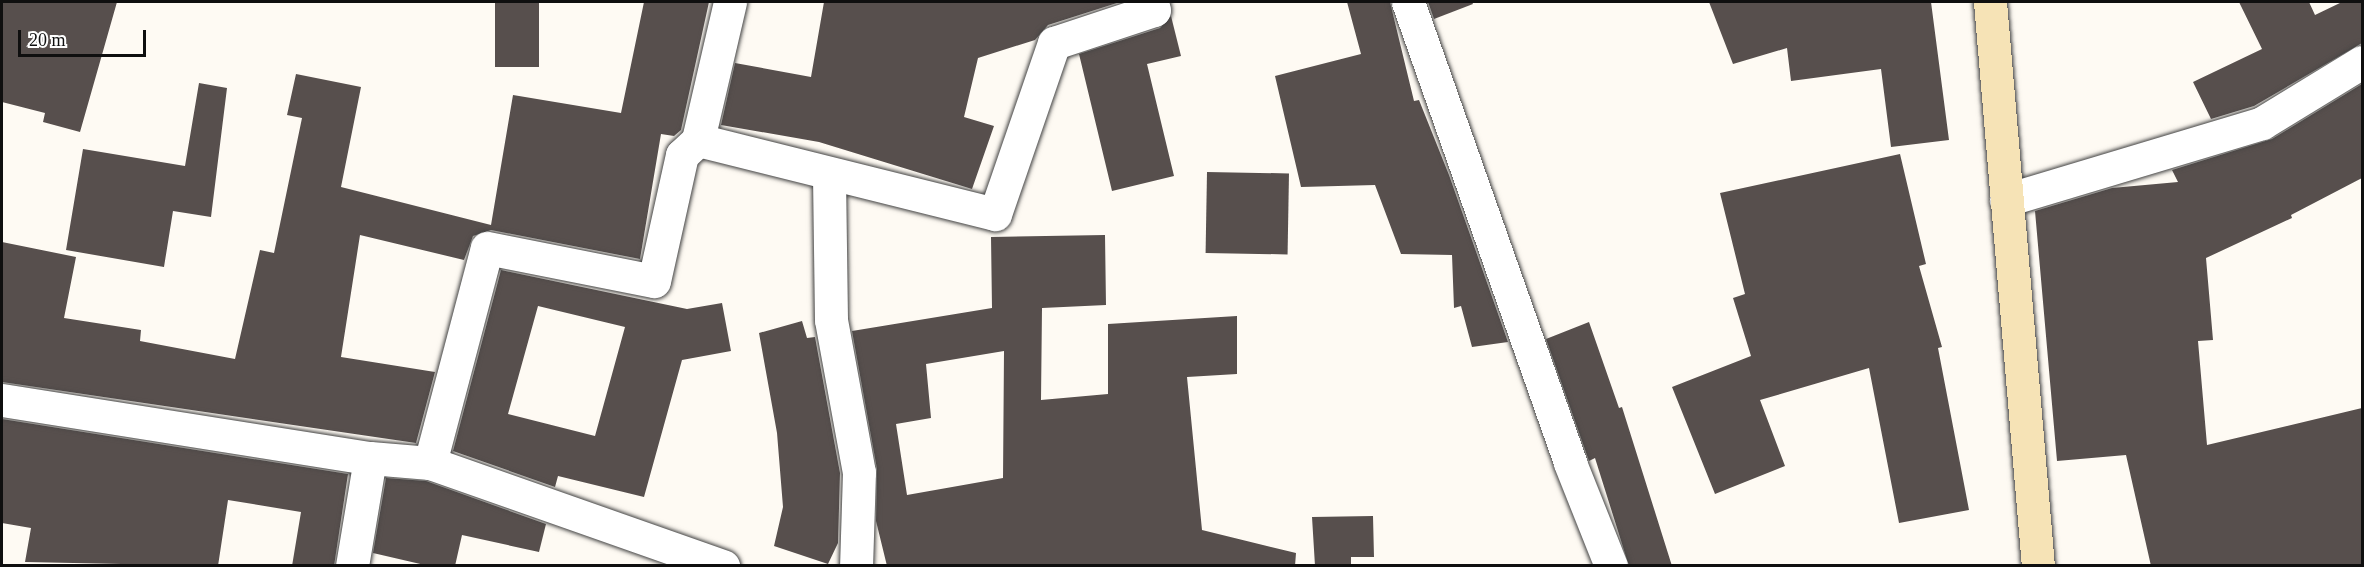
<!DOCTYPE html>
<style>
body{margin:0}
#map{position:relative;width:2364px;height:567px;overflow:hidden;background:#fefaf3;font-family:Georgia,serif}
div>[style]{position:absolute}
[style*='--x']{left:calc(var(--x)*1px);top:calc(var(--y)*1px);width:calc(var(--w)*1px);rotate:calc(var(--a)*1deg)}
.building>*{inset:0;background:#574f4d;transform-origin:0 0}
.roads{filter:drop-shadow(0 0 2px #424242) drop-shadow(0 0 2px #424242)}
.minor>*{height:33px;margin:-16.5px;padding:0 16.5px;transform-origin:16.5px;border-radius:16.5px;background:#fff}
.secondary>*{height:33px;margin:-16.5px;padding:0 16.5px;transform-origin:16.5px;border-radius:16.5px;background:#f6e3b6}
span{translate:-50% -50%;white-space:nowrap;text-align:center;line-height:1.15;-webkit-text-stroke:6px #fff;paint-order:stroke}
.frame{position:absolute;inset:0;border:3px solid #0f0f0f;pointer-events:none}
.scale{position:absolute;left:18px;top:30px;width:128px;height:27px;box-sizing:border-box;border:3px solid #0f0f0f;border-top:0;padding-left:8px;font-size:18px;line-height:21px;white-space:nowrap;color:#0f0f0f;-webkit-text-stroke:4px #fff;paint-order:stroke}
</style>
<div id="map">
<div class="building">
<i style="clip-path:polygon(2px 2px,117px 2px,80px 132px,43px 122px,45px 113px,2px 102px)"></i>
<i style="left:495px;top:2px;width:44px;height:65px"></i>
<i style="clip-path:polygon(644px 2px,709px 2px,681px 130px,674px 136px,661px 134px,640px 259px,491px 230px,473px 236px,464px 260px,360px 235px,341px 357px,435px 372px,416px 443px,2px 382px,2px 242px,76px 257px,64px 318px,141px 330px,140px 341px,235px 359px,260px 250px,274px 253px,302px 118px,287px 115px,296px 74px,361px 87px,341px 187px,491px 225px,513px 95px,621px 113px)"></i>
<i style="clip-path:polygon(824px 2px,1120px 2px,1048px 25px,1035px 40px,978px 58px,964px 117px,994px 126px,972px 189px,819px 142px,721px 125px,735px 63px,811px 77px)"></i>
<i style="clip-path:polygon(1347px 2px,1390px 2px,1414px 101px,1419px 100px,1449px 175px,1508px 342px,1472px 347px,1461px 306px,1454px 308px,1452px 255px,1401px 254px,1375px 185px,1301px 187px,1275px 76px,1361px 54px)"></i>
<i style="clip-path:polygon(1428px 2px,1472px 2px,1473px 4px,1434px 19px)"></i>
<i style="clip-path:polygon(1709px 2px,1931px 2px,1949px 140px,1891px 147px,1881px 69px,1791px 81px,1787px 48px,1733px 64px)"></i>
<i style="clip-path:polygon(2239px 2px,2309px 2px,2315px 15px,2342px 2px,2362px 2px,2362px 43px,2254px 106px,2211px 119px,2193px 82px,2262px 49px)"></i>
<i style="clip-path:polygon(1171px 16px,1181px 56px,1147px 64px,1174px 176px,1112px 191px,1079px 54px,1160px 28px)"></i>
<i style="clip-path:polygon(199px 83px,227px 88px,211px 217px,173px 211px,164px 267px,66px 250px,83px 149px,185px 166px)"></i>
<i style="clip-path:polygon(2362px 84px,2362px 178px,2291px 215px,2292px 218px,2206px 258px,2213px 340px,2198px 341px,2207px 445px,2362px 408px,2362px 566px,2151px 566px,2126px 455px,2057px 461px,2035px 211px,2112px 188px,2178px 182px,2172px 170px,2272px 139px)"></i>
<i style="clip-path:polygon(1900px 154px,1926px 264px,1919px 266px,1942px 347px,1938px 348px,1969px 510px,1899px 523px,1869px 368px,1760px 400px,1785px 466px,1715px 494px,1672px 387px,1751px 356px,1733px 298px,1745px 294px,1720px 193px)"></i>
<i style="left:1207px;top:172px;width:82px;height:81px;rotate:1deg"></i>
<i style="clip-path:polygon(evenodd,1105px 235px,1106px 305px,1042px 308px,1041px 400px,1108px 394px,1108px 324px,1237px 316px,1237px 374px,1187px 377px,1202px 530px,1296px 553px,1295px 566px,887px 566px,876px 521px,877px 469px,852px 331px,992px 308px,991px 237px,1105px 235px,1004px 351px,1003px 478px,907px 495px,896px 424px,931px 418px,926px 364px,1004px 351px)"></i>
<i style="clip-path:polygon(evenodd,501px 270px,687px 309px,722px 303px,731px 351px,682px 360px,644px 497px,558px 476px,555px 487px,453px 451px,501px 270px,538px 306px,625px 327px,595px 436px,508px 414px,538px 306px)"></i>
<i style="clip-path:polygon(802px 321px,807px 338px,815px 337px,840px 473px,838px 543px,828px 564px,774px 546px,783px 507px,777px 433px,759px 333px)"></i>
<i style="clip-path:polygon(1589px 322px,1619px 408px,1622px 407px,1672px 566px,1629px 566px,1595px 458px,1589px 461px,1546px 339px)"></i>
<i style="clip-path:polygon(2px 419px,348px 474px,334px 566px,292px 566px,301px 512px,228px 500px,218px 566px,25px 562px,31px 528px,2px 523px)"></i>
<i style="clip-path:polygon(386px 478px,426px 481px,546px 524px,539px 552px,462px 535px,455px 566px,429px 566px,373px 553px)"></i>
<i style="clip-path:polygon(1373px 516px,1374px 557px,1351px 557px,1351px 566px,1315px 566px,1312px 517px)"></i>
</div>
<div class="roads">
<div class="minor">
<i style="--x:730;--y:2;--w:142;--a:103.1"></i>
<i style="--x:698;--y:140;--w:306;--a:14"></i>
<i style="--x:995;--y:214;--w:181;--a:-71"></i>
<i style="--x:1054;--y:43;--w:105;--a:-18.3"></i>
<i style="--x:1154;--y:10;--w:8;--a:-104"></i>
<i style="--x:1408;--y:2;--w:489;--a:70.6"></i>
<i style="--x:1570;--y:463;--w:111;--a:68.3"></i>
<i style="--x:829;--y:176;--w:144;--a:89.2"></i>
<i style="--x:831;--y:320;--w:155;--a:79.6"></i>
<i style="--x:859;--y:472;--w:94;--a:91.8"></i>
<i style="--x:2006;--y:200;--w:267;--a:-16.7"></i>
<i style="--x:2262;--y:123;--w:117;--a:-31.4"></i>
<i style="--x:2;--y:400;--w:373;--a:9"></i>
<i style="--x:370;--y:458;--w:60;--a:4.8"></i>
<i style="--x:430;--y:463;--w:311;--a:19.4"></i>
<i style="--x:430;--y:463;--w:222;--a:-75.2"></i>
<i style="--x:487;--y:248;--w:170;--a:11.2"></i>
<i style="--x:654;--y:281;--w:129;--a:-77.5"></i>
<i style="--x:682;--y:155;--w:22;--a:-43"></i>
<i style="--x:352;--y:566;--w:109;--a:-80.5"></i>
</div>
<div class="secondary">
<i style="--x:1990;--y:2;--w:566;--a:85.14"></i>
</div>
</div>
<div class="frame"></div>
<div class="scale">20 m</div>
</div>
